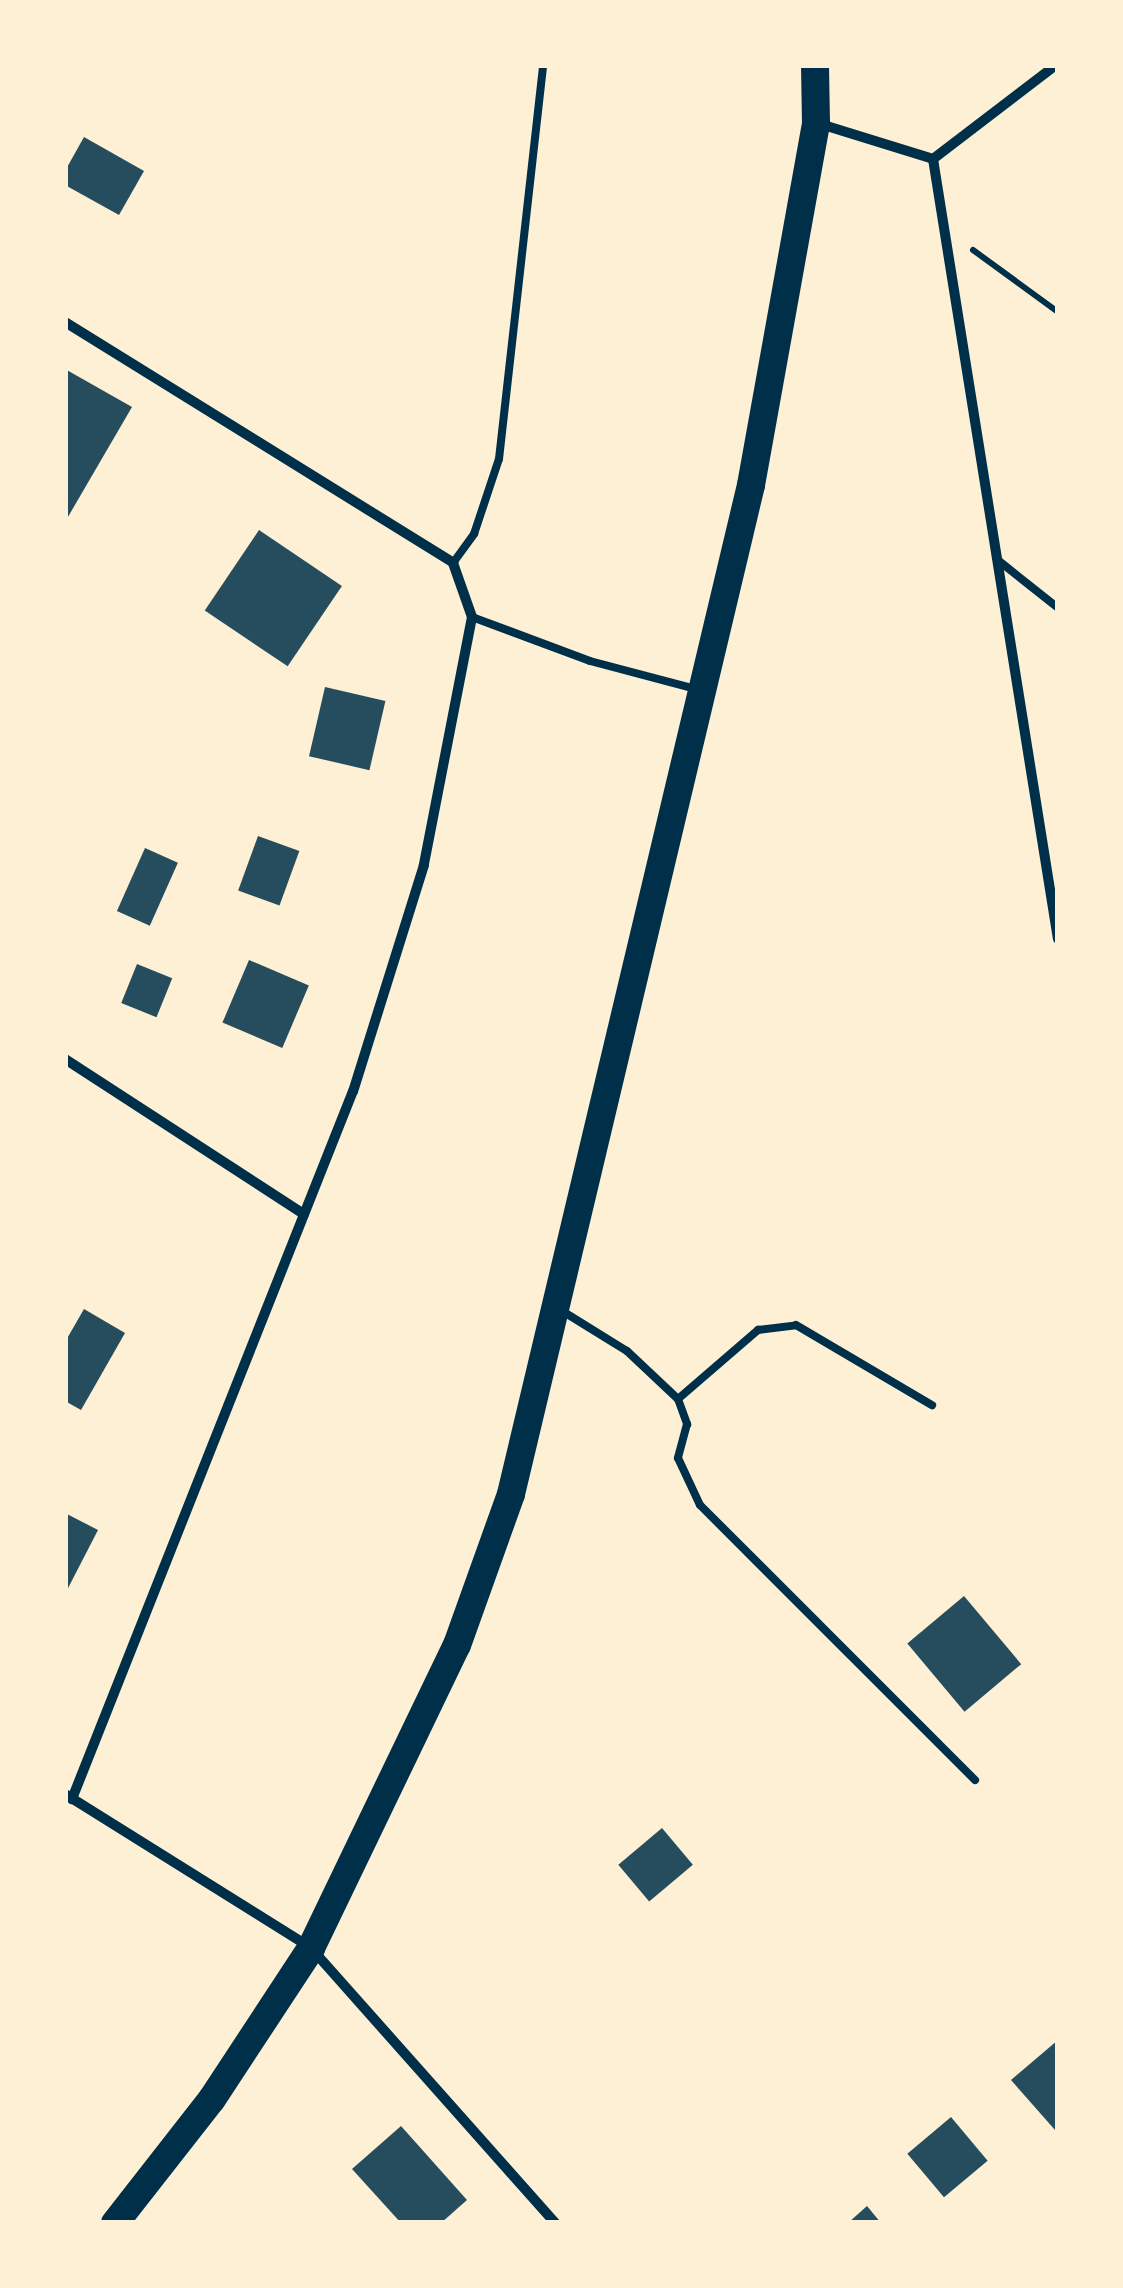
<!DOCTYPE html>
<style>
body{margin:0}
#map{position:relative;width:1123px;height:2288px;overflow:hidden;background:#fdf0d5;font-family:Montserrat,sans-serif}
div>[style]{position:absolute}
[style*='--x']{left:calc(var(--x)*1px);top:calc(var(--y)*1px);width:calc(var(--w)*1px);rotate:calc(var(--a)*1deg)}
.building>*{inset:0;background:#264d5e;transform-origin:0 0}
.path>*{height:6px;margin:-3px;padding:0 3px;transform-origin:3px;border-radius:3px;background:#003049}
.service>*{height:8px;margin:-4px;padding:0 4px;transform-origin:4px;border-radius:4px;background:#003049}
.minor>*{height:10px;margin:-5px;padding:0 5px;transform-origin:5px;border-radius:5px;background:#003049}
.trunk>*{height:28px;margin:-14px;padding:0 14px;transform-origin:14px;border-radius:14px;background:#003049}
span{translate:-50% -50%;white-space:nowrap;text-align:center;line-height:1.15;-webkit-text-stroke:8px #fdf0d5;paint-order:stroke}
.frame{position:absolute;inset:0;border:68px solid #fdf0d5;pointer-events:none}
</style>
<div id="map">
<div class="building">
<i style="clip-path:polygon(84px 137px,144px 171px,119px 215px,65px 185px,65px 171px)"></i>
<i style="clip-path:polygon(65px 369px,132px 407px,65px 522px)"></i>
<i style="left:259px;top:530px;width:100px;height:97px;rotate:34deg"></i>
<i style="left:325px;top:687px;width:62px;height:71px;rotate:13deg"></i>
<i style="left:258px;top:836px;width:44px;height:58px;rotate:20deg"></i>
<i style="left:145px;top:848px;width:36px;height:69px;rotate:24deg"></i>
<i style="left:249px;top:960px;width:65px;height:68px;rotate:23deg"></i>
<i style="left:137px;top:964px;width:38px;height:42px;rotate:22deg"></i>
<i style="clip-path:polygon(84px 1309px,125px 1333px,81px 1410px,65px 1401px,65px 1342px)"></i>
<i style="clip-path:polygon(65px 1513px,98px 1530px,65px 1594px)"></i>
<i style="left:964px;top:1596px;width:89px;height:74px;rotate:50deg"></i>
<i style="left:662px;top:1828px;width:48px;height:57px;rotate:50deg"></i>
<i style="clip-path:polygon(1058px 2040px,1058px 2127px,1055px 2130px,1011px 2080px)"></i>
<i style="left:951px;top:2117px;width:57px;height:57px;rotate:50deg"></i>
<i style="clip-path:polygon(401px 2126px,467px 2200px,441px 2223px,401px 2223px,352px 2169px)"></i>
<i style="clip-path:polygon(867px 2206px,881px 2223px,848px 2223px)"></i>
</div>
<div class="path">
<i style="--x:973;--y:250;--w:105;--a:36.1"></i>
</div>
<div class="service">
<i style="--x:999;--y:561;--w:75;--a:38.5"></i>
<i style="--x:453;--y:563;--w:36;--a:-54"></i>
<i style="--x:474;--y:534;--w:79;--a:-71.6"></i>
<i style="--x:499;--y:459;--w:396;--a:-83.6"></i>
<i style="--x:472;--y:617;--w:126;--a:20.4"></i>
<i style="--x:590;--y:661;--w:110;--a:14.8"></i>
<i style="--x:559;--y:1309;--w:80;--a:31.7"></i>
<i style="--x:627;--y:1351;--w:70;--a:43.3"></i>
<i style="--x:678;--y:1399;--w:27;--a:70"></i>
<i style="--x:687;--y:1424;--w:35;--a:105"></i>
<i style="--x:678;--y:1458;--w:52;--a:64.9"></i>
<i style="--x:700;--y:1505;--w:389;--a:45"></i>
<i style="--x:678;--y:1399;--w:106;--a:-40.8"></i>
<i style="--x:758;--y:1330;--w:38;--a:-7"></i>
<i style="--x:796;--y:1325;--w:158;--a:30.5"></i>
</div>
<div class="minor">
<i style="--x:817;--y:123;--w:121;--a:17.2"></i>
<i style="--x:933;--y:159;--w:155;--a:-37.4"></i>
<i style="--x:933;--y:159;--w:790;--a:80.9"></i>
<i style="--x:65;--y:322;--w:457;--a:31.8"></i>
<i style="--x:453;--y:563;--w:57;--a:70.6"></i>
<i style="--x:472;--y:617;--w:253;--a:101"></i>
<i style="--x:424;--y:865;--w:237;--a:107.4"></i>
<i style="--x:353;--y:1091;--w:762;--a:111.65"></i>
<i style="--x:65;--y:1059;--w:285;--a:33"></i>
<i style="--x:65;--y:1794;--w:290;--a:32"></i>
<i style="--x:311;--y:1948;--w:368;--a:48.4"></i>
</div>
<div class="trunk">
<i style="--x:115;--y:2223;--w:157;--a:-52"></i>
<i style="--x:212;--y:2099;--w:181;--a:-56.7"></i>
<i style="--x:311;--y:1948;--w:336;--a:-64.3"></i>
<i style="--x:457;--y:1645;--w:160;--a:-70.3"></i>
<i style="--x:511;--y:1494;--w:1037;--a:-76.62"></i>
<i style="--x:751;--y:485;--w:368;--a:-79.8"></i>
<i style="--x:816;--y:123;--w:58;--a:-91"></i>
</div>
<div class="frame"></div>
</div>
